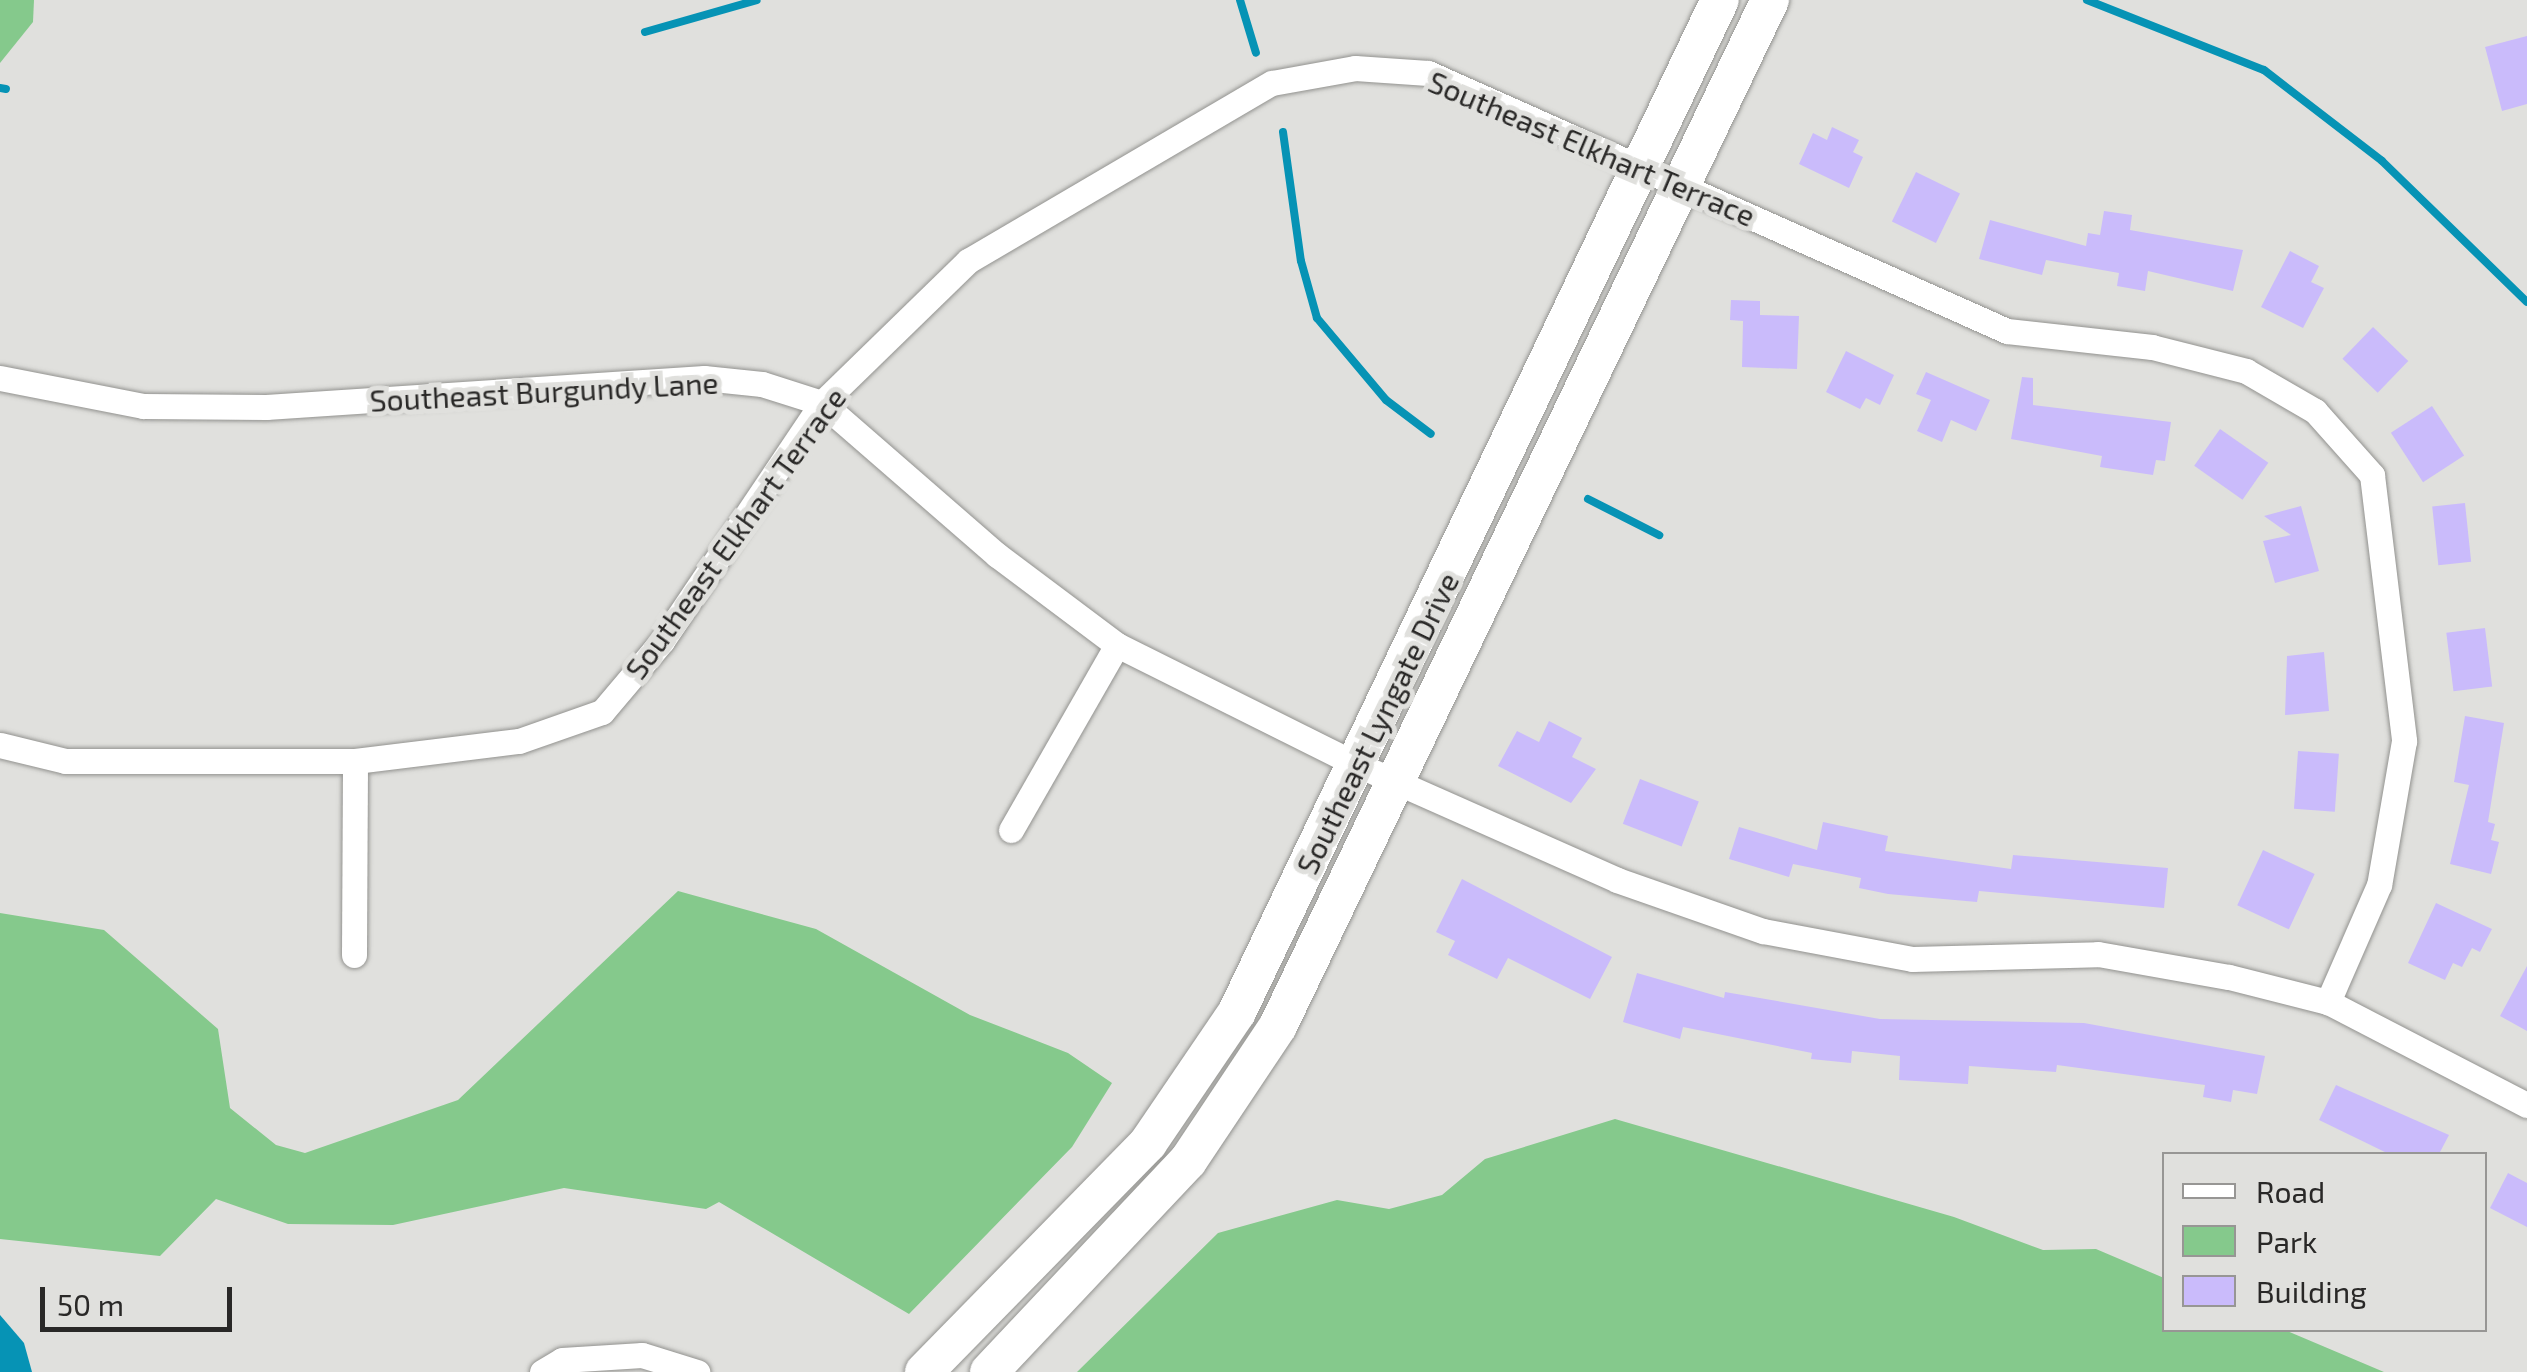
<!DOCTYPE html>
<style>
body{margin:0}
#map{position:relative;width:2527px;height:1372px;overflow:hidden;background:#e0e0dd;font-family:"Exo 2",sans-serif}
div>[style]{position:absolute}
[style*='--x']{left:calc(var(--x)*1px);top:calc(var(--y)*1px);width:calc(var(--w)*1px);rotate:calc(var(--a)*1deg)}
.green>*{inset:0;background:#85c98c}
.water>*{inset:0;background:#0693b5}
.stream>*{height:8px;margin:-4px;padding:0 4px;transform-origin:4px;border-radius:4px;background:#0693b5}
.building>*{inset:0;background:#cabbfb;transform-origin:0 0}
.roads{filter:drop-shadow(0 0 2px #92928f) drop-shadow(0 0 2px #92928f)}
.street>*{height:25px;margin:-12.5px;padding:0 12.5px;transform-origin:12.5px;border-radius:12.5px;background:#fff}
.secondary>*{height:38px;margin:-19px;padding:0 19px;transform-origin:19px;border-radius:19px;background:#fff}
span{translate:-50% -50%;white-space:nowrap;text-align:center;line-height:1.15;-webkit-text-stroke:10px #e0e0dd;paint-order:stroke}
.street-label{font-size:30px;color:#292827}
.legend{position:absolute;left:2162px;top:1152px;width:325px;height:180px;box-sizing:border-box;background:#e0e0dd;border:2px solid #979694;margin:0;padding:12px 18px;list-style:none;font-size:30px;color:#292827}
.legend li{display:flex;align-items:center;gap:20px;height:50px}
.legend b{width:50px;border:2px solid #979694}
.scale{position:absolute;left:40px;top:1287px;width:192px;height:45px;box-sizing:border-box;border:5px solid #292827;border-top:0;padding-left:12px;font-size:30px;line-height:35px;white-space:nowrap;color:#292827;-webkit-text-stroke:8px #e0e0dd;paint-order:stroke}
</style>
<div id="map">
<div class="green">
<i style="clip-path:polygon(0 0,34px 0,33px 22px,0 63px)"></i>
<i style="clip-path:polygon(678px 891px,816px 929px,970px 1015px,1068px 1053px,1112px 1083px,1072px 1147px,909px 1314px,719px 1202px,706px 1209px,564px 1188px,393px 1225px,288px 1224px,216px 1199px,160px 1256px,0 1239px,0 913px,104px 930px,218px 1029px,230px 1108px,276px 1145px,305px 1153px,458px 1100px)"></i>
<i style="clip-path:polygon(1615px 1119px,1954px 1217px,2043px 1250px,2096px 1249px,2164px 1278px,2164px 1330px,2285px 1330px,2384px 1372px,1077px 1372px,1218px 1233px,1337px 1200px,1389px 1209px,1442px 1195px,1485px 1159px)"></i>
</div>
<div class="water">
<i style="clip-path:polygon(0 1315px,24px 1343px,32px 1372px,0 1372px)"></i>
</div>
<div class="stream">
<i style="--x:1240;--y:0;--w:55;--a:73.2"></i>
<i style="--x:2087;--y:0;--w:190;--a:21.6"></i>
<i style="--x:2264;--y:70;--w:149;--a:37.6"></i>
<i style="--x:2382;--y:161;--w:202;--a:44.2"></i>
<i style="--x:645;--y:32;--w:116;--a:-15.9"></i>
<i style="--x:0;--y:88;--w:6;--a:9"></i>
<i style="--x:1283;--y:132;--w:130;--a:82.1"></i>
<i style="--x:1301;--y:261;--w:59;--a:74.3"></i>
<i style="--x:1317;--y:318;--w:107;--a:49.9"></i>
<i style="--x:1386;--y:400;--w:56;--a:37.1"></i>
<i style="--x:1588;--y:499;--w:80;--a:26.9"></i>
</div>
<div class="building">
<i style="clip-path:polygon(2527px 36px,2527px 104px,2502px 111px,2485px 47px)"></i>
<i style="clip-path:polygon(1832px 127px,1859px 140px,1853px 152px,1863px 157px,1849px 188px,1799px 164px,1813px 133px,1827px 140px)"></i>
<i style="left:1916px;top:172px;width:49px;height:55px;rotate:26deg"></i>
<i style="clip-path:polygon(2104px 211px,2132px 215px,2130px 230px,2243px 250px,2233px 291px,2148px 271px,2145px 291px,2117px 286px,2119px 273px,2046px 260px,2042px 275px,1979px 259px,1990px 220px,2086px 246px,2088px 233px,2100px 235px)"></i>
<i style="clip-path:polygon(2290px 251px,2319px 266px,2311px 282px,2324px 288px,2303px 328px,2261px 307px)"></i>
<i style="clip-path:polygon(1731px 300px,1760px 301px,1760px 315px,1799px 316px,1797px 369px,1742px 367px,1743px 321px,1730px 320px)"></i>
<i style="left:2373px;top:327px;width:49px;height:44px;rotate:44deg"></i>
<i style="clip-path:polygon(1846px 351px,1894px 375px,1880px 405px,1866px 398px,1860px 409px,1826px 392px)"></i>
<i style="clip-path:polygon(1926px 372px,1990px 400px,1976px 431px,1951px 420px,1942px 442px,1917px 431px,1931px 400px,1916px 394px)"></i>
<i style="clip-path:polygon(2022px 377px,2033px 378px,2033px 405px,2171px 422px,2165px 461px,2156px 460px,2153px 475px,2100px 467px,2102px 456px,2011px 439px)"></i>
<i style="left:2432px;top:406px;width:59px;height:49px;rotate:57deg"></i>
<i style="left:2220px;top:429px;width:59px;height:45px;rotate:35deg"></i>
<i style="left:2465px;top:503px;width:59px;height:33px;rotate:84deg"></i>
<i style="clip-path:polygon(2301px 506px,2319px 571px,2275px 583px,2263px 541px,2291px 535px,2264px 516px)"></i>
<i style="left:2485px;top:628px;width:59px;height:39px;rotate:83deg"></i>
<i style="clip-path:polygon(2324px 652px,2329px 711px,2285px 715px,2287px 656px)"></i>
<i style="clip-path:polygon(2465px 716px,2504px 723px,2488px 822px,2495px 824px,2491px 840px,2499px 842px,2491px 874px,2450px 864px,2469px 785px,2454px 782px)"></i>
<i style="clip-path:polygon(1549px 721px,1582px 738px,1572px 757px,1596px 769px,1571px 803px,1498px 766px,1517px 731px,1539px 742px)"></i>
<i style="left:2298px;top:751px;width:41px;height:58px;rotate:4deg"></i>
<i style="left:1640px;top:779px;width:63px;height:48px;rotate:21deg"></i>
<i style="clip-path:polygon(1823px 822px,1888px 836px,1885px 851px,2011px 869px,2013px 855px,2168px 868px,2164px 908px,1979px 891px,1977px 902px,1888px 894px,1859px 888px,1861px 878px,1793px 864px,1789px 877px,1729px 859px,1739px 827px,1817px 850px)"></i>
<i style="left:2263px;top:850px;width:57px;height:61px;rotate:25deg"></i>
<i style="clip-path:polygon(1462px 879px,1612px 957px,1590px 999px,1508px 958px,1497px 979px,1448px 955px,1455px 941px,1436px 932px)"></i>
<i style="clip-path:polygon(2436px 903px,2492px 929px,2480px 952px,2472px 948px,2462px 967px,2453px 963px,2445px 980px,2408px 963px)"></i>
<i style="clip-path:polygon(2527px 966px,2527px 1031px,2500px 1016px)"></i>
<i style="clip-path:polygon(1637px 973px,1724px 998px,1725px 992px,1880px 1019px,2084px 1023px,2265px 1056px,2257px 1094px,2233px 1090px,2231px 1102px,2203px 1097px,2205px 1085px,2057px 1065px,2056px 1072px,1969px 1066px,1968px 1084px,1899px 1080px,1900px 1056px,1852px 1051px,1851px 1063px,1811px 1059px,1812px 1053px,1683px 1027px,1680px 1039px,1623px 1022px)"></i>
<i style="clip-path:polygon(2336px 1085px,2449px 1135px,2439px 1154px,2389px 1154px,2319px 1120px)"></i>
<i style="clip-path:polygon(2508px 1173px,2527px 1183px,2527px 1227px,2490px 1208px)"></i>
</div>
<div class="roads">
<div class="street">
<i style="--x:0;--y:378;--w:146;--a:11.1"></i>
<i style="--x:143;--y:406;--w:123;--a:0.5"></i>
<i style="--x:266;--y:407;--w:439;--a:-3.8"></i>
<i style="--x:704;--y:378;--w:58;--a:5.9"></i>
<i style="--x:762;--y:384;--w:63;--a:17.6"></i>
<i style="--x:822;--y:403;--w:232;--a:41"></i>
<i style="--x:997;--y:555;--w:150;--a:36.9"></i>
<i style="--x:1117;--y:645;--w:269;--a:26.5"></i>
<i style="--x:1358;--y:765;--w:283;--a:23.9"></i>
<i style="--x:1617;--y:880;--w:155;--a:19.3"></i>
<i style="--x:1763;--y:931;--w:152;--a:10.6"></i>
<i style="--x:1912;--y:959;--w:186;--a:-1.5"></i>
<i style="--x:2098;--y:954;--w:133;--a:10"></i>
<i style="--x:2229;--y:977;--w:102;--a:14.2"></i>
<i style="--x:2328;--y:1002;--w:224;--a:27.4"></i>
<i style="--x:0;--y:745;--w:67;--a:13.8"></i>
<i style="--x:65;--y:761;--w:290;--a:0"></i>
<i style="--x:355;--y:761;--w:165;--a:-7"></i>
<i style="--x:519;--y:741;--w:88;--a:-19.3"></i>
<i style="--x:602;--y:712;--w:93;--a:-49.8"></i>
<i style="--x:662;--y:641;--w:287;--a:-56.1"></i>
<i style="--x:822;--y:403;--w:204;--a:-44.2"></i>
<i style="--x:968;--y:261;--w:352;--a:-30.4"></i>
<i style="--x:1272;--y:83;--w:84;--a:-10.2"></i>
<i style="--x:1355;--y:68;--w:73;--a:3.9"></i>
<i style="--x:1428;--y:73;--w:634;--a:24.02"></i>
<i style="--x:2007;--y:331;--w:146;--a:6.3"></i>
<i style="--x:2152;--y:347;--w:97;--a:14.3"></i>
<i style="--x:2246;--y:371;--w:80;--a:30.1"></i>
<i style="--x:2315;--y:411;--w:86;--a:48.3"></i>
<i style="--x:2372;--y:475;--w:268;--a:83.1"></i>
<i style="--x:2404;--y:741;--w:146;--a:99.8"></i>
<i style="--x:2379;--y:885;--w:128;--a:113.6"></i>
<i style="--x:1011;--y:830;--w:213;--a:-60.2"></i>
<i style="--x:354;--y:955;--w:194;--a:-89.7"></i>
<i style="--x:542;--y:1372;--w:23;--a:-31"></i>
<i style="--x:562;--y:1360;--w:80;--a:-3.6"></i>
<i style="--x:642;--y:1355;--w:58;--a:17.2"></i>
</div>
<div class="secondary">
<i style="--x:924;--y:1372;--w:320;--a:-45.6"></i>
<i style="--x:1148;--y:1143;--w:158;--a:-55.8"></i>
<i style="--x:1237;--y:1012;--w:1121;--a:-64.49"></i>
<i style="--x:989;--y:1372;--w:290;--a:-46.7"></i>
<i style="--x:1188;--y:1161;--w:162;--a:-56.3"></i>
<i style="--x:1278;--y:1026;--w:1138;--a:-64.38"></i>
</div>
</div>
<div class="street-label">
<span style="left:1592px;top:148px;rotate:23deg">Southeast Elkhart Terrace</span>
<span style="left:544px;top:391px;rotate:-3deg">Southeast Burgundy Lane</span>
<span style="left:735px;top:533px;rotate:-54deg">Southeast Elkhart Terrace</span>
<span style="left:1377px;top:723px;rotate:-64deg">Southeast Lyngate Drive</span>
</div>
<ul class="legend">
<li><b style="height:12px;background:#fff"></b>Road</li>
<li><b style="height:28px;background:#85c98c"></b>Park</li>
<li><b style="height:28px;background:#cabbfb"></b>Building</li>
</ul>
<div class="scale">50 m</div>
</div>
